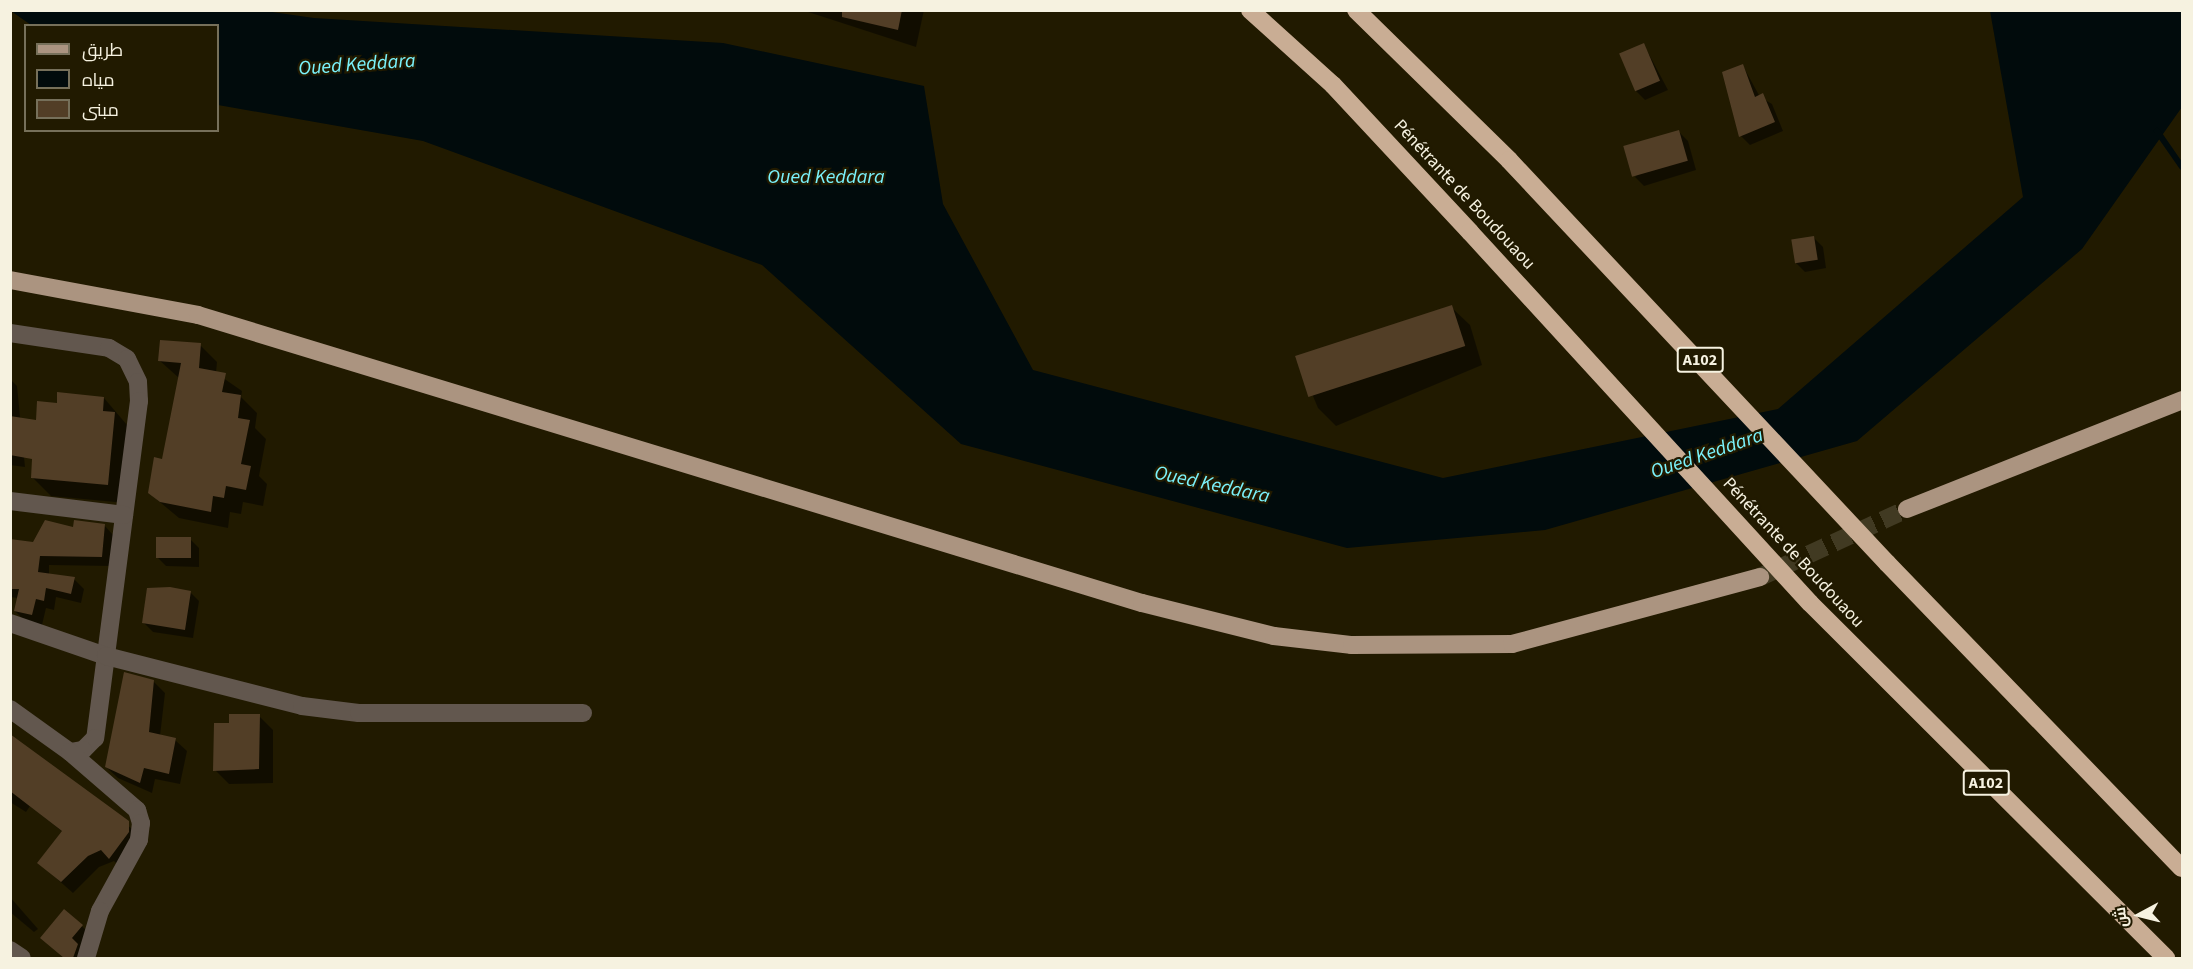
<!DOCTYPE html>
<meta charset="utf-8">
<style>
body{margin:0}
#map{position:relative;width:2193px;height:969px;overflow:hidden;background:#211a00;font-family:"Source Sans 3",Cairo,sans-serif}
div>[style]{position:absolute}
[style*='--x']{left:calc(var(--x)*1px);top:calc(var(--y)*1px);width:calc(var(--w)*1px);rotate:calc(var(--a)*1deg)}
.water>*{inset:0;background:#010b0c}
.shadow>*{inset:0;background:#0007}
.stream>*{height:6px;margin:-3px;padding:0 3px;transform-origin:3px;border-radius:3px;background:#010b0c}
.building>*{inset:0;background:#523e26;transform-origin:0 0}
.major-tunnel>*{height:18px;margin-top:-9px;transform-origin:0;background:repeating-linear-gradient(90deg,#413a22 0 18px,transparent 0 27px)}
.minor>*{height:18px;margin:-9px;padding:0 9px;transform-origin:9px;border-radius:9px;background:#62574e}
.major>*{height:18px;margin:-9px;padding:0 9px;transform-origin:9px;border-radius:9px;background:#ab9480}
.highway>*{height:18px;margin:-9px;padding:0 9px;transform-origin:9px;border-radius:9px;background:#c9ad94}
.highway-bridge>*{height:18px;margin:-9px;padding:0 9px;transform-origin:9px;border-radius:9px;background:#c9ad94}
span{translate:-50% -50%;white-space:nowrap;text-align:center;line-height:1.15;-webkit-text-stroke:4.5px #211a00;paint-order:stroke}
.shield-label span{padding:2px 4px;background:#211a00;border:2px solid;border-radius:4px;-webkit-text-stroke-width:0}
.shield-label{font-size:16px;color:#f6f2e0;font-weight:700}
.street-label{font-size:18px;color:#f6f2e0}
.water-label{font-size:20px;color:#7bf3fc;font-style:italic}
.frame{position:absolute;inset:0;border:12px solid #f6f2e0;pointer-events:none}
.legend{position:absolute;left:24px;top:24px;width:195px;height:108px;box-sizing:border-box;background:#211a00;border:2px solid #76705a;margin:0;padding:8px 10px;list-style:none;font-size:18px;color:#f6f2e0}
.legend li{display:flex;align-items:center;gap:12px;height:30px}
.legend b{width:30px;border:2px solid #76705a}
.north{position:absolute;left:2109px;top:885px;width:60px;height:60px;-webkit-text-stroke:4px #211a00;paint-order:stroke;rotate:263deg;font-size:16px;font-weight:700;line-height:24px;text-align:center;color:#f6f2e0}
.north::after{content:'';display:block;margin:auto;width:21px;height:27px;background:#f6f2e0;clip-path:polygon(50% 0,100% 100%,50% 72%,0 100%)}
</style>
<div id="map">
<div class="water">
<i style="clip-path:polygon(11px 11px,265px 11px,314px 18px,723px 43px,924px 86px,943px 204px,1033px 370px,1443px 478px,1778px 409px,2023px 197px,1990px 11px,2182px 11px,2182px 107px,2082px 249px,1857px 441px,1545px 530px,1347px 548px,961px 444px,762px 265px,423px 141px,218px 105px,218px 26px,31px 25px)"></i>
</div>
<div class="shadow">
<i style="clip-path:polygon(802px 10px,924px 10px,916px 47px)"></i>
<i style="clip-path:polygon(1644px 45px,1668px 90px,1645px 100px,1636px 91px)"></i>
<i style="clip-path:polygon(1743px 66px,1760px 97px,1772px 104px,1783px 131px,1750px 145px,1741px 136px)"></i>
<i style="clip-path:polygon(1679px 132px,1688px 141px,1696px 170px,1644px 186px,1635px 177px)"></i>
<i style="clip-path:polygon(1814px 238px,1823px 247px,1826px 268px,1805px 272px,1796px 263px)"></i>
<i style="clip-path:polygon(1451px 307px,1470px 325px,1482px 365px,1336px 426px,1318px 408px,1302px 370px)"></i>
<i style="clip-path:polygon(200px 345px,217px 362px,216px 373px,242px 391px,241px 397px,257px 413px,255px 428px,266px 439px,259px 476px,267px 484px,263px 506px,243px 502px,241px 514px,230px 512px,228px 528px,179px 518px,149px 493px,164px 461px,179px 378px,160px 361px)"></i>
<i style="clip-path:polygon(10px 379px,17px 386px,25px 467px,10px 465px)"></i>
<i style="clip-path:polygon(104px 398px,133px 432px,126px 503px,51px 496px,32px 477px,58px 404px)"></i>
<i style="clip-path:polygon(104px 525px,114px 536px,111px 566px,49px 565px,49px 575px,74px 579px,84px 589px,81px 603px,56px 597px,54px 610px,46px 608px,42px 625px,25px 621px,15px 611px,18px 598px,10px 597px,10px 541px,34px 543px,74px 529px)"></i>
<i style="clip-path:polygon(190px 539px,199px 548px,199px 567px,166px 566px,157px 557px)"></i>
<i style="clip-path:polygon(190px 592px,199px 601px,193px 638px,153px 632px,144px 623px)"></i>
<i style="clip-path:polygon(153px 681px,165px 693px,160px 736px,175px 740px,187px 751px,180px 784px,155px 779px,152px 793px,118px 778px,106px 767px)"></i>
<i style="clip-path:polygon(259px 716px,273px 730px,273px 783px,229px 784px,215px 770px,231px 724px)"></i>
<i style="clip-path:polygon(10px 738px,139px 834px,122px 869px,114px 861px,99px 867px,73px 893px,39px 863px,63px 832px,30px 806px,26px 812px,10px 802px)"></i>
<i style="clip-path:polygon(10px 897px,38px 929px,34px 932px,10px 912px)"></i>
<i style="clip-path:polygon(64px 911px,92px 935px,85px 958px,65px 958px,51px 946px)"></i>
</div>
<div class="stream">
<i style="--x:2157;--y:131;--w:44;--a:55.2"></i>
</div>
<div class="building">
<i style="clip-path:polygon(842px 10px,902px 10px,898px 30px,842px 17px)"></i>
<i style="left:1644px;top:43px;width:41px;height:27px;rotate:67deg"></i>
<i style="clip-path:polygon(1743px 64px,1755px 97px,1763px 93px,1775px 122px,1739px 137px,1722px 72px)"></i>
<i style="left:1679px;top:130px;width:32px;height:58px;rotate:74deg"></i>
<i style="left:1814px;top:236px;width:24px;height:23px;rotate:81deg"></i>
<i style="left:1452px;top:305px;width:43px;height:165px;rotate:72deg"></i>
<i style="clip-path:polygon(160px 340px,201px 343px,199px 368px,226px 373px,222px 392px,241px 395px,238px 418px,250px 420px,241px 464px,251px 466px,246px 490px,226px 486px,224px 498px,213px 496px,211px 512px,160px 502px,148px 493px,154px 457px,162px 459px,181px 363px,158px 361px)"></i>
<i style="clip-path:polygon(57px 392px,104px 397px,103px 411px,115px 412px,108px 485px,31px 478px,32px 459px,10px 455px,10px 416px,36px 420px,37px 401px,57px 403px)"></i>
<i style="clip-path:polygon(45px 520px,73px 527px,74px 520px,105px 524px,102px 557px,40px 556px,38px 572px,75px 577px,71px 594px,46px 588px,44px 601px,36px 599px,32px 615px,14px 611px,19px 589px,10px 589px,10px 539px,33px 542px)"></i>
<i style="left:156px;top:537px;width:35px;height:21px"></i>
<i style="clip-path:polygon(170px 587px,191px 591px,185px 630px,142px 623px,147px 588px)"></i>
<i style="clip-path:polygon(124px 672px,154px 680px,149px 732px,176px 738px,169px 774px,144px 768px,140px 783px,105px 767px)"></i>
<i style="clip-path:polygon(229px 714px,260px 714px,259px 769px,213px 771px,214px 723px,229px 723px)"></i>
<i style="clip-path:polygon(10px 734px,129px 821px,129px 832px,109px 859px,101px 850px,88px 856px,61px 882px,37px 863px,62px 831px,10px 791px)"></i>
<i style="clip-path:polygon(64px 909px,83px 925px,72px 938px,78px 944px,73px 958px,64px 958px,40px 938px)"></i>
</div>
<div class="major-tunnel">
<i style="--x:1760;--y:577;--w:162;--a:-24.8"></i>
</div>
<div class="minor">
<i style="--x:10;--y:333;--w:100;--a:8.6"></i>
<i style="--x:109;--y:348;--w:21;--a:31"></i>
<i style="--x:127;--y:359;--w:25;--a:64"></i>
<i style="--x:138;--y:382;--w:19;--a:87"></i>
<i style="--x:139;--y:401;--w:340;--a:97.4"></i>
<i style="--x:95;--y:738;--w:17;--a:135"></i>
<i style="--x:83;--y:750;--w:13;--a:171"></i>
<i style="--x:70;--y:752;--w:74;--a:-144.4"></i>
<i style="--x:10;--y:501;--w:115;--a:7"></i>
<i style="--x:10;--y:623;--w:102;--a:19"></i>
<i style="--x:106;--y:656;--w:202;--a:14.3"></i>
<i style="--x:302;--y:706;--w:57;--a:7"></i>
<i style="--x:359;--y:713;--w:224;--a:0"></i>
<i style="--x:70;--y:752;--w:89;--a:40.9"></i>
<i style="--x:137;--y:810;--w:14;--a:73"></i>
<i style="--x:141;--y:823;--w:17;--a:97"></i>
<i style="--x:139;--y:840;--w:81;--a:118.8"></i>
<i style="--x:100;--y:911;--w:49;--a:106.6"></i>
<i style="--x:10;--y:950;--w:14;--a:34"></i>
</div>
<div class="major">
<i style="--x:10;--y:280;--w:191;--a:10.5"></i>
<i style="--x:198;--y:315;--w:987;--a:16.97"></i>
<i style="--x:1142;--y:603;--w:136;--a:14"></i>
<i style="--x:1274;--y:636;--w:79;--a:6.6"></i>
<i style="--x:1352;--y:645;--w:160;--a:-0.4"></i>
<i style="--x:1512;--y:644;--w:257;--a:-15.1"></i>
<i style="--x:1907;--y:509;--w:296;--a:-21.6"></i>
</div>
<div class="highway">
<i style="--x:1250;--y:10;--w:112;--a:42.1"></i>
<i style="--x:1333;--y:85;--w:201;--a:47"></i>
<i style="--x:1356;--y:10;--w:214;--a:44.4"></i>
<i style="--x:1887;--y:563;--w:424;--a:46"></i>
<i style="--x:1810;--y:603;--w:503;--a:44.92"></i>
</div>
<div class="highway-bridge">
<i style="--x:1509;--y:160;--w:553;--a:46.83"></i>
<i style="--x:1470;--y:232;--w:503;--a:47.5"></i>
</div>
<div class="shield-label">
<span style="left:1700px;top:360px">A102</span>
<span style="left:1986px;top:783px">A102</span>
</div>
<div class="street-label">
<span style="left:1464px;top:195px;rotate:47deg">Pénétrante de Boudouaou</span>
<span style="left:1793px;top:553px;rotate:47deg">Pénétrante de Boudouaou</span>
</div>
<div class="water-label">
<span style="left:357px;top:65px;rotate:-4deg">Oued Keddara</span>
<span style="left:826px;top:177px">Oued Keddara</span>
<span style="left:1707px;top:454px;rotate:-19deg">Oued Keddara</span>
<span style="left:1212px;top:485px;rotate:12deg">Oued Keddara</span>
</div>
<div class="frame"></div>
<ul class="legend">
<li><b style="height:8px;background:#ab9480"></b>طريق</li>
<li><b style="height:16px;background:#010b0c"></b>مياه</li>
<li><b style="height:16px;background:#523e26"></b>مبنى</li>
</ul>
<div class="north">ش</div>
</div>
